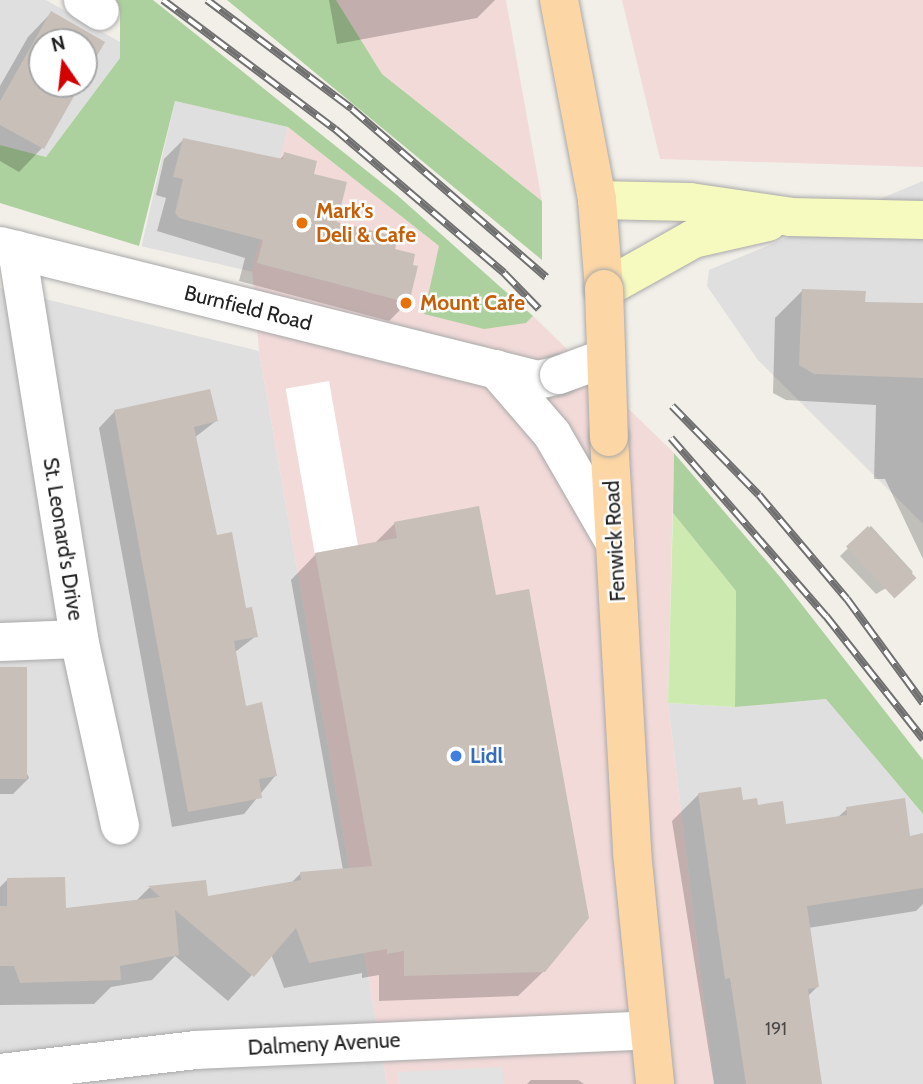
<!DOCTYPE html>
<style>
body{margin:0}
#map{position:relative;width:923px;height:1084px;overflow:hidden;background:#f2efe9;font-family:Cabin,sans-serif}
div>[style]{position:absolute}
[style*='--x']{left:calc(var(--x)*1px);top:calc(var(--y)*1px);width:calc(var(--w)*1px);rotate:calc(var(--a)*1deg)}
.residential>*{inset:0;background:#e0dfdf;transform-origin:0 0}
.commercial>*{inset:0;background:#f2dad9}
.grass>*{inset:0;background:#cdebb0}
.forest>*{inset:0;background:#add19e}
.parking>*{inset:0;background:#e2e2e2}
.pier>*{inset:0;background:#fff;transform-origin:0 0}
.shadow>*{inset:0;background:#0003}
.building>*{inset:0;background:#c7bfb8;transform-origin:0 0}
.roads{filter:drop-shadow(0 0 2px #a9a9a9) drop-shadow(0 0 2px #a9a9a9)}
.street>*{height:38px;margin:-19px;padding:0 19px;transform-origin:19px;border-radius:19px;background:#fff}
.secondary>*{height:38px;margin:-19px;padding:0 19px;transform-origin:19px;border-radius:19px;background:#f7fabf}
.primary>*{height:38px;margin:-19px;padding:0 19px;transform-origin:19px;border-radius:19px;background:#fcd6a4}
.rail>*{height:8px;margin-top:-4px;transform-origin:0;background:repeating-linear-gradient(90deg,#fff 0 16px,#707070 0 32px);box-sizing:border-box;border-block:2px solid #707070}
.bridges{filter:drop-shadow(0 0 2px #a9a9a9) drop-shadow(0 0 2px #a9a9a9)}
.street-bridge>*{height:38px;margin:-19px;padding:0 19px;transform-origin:19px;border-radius:19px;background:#fff}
.primary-bridge>*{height:38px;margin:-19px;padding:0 19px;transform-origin:19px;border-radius:19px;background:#fcd6a4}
.dots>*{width:19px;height:19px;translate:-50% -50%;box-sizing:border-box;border:4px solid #fff;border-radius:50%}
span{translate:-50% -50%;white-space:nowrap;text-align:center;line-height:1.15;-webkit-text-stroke:5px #fff;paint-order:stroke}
.number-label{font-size:18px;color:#4b4948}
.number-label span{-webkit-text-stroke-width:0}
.food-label{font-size:21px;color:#c56008;font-weight:700}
.left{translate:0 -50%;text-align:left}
.street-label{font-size:21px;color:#222}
.shop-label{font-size:21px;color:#366cbe;font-weight:700}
.north{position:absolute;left:28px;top:28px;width:70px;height:70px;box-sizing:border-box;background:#fff;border:2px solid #a7a7a7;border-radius:50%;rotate:346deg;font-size:19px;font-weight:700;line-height:28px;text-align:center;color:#222}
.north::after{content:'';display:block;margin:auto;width:24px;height:32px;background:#d40000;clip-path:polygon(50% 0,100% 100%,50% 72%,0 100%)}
</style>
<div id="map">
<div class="residential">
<i style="clip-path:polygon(evenodd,0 0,46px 0,120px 42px,120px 58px,46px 157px,0 145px,0 0,42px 42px,84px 42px,84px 84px,42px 84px,42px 42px)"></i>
<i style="left:175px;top:101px;width:116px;height:149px;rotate:13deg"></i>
<i style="clip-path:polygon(923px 181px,923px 524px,758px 360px,707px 286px,709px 270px)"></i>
<i style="clip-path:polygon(0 288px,259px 351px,387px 1084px,0 1084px)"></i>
<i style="clip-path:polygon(826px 699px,923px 814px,923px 1084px,714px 1084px,668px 703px,735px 707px)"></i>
</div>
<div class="commercial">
<i style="clip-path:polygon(336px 0,506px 0,542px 201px,382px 74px)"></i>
<i style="clip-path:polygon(622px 0,923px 0,923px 167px,660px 159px)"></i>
<i style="clip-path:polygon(288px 127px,439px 246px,526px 323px,533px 316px,674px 453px,668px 703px,714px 1084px,387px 1084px,259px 351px,252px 270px)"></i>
</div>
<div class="grass">
<i style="clip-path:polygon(673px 513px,736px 591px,735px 707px,668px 703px)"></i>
</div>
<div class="forest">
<i style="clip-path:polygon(110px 0,153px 0,397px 195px,533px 316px,526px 323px,484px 329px,424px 314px,439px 246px,288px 127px,175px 101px,139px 246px,0 203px,0 145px,46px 157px,120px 58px,120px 12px)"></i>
<i style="clip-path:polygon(227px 0,336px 0,382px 74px,542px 201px,542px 260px)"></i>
<i style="clip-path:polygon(674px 453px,781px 578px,923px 760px,923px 814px,826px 699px,735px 707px,736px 591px,673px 513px)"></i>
</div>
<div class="parking">
<i style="clip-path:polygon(502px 1067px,504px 1084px,399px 1084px,398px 1072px)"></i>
</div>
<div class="pier">
<i style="left:329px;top:381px;width:167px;height:44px;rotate:80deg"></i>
</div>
<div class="shadow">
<i style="clip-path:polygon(329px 0,495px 0,477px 18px,337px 44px)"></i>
<i style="clip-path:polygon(51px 13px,103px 42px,84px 75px,84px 42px,42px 42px,42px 84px,79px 84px,42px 148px,19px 172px,0 161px,0 86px,28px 37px)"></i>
<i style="clip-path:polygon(183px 140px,279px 160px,285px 154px,312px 176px,335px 223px,408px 302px,389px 321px,239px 281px,245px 258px,157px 231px,166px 198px,156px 195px,164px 159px)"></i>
<i style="clip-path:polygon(802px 291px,863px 303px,923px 306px,923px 559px,885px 479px,874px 479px,876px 405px,786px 400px,773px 393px,775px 318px)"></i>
<i style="clip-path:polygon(115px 411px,216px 421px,194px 438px,216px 537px,256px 636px,234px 653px,244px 708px,275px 776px,244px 814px,172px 827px,99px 428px)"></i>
<i style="clip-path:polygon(395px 523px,544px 971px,518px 996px,379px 1001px,379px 975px,362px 978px,362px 973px,284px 988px,271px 954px,228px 1001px,175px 956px,152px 980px,111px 987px,94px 1004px,0 1005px,0 887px,7px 880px,64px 910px,135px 902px,149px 888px,205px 882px,207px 898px,290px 884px,301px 873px,343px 870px,291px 580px,316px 554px,374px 544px)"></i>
<i style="clip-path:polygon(871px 526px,913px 572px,876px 594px,840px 556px)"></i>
<i style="clip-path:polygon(0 714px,29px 778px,13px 794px,0 794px)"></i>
<i style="clip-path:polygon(699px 794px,756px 807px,785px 826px,837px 818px,847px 809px,909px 838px,923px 835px,923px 904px,916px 911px,808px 928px,817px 987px,807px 997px,820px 1084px,714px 1084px,672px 821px)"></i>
<i style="clip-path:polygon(531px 1080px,578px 1080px,584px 1084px,527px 1084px)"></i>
</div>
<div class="building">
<i style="clip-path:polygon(51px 11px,105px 42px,84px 78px,84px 42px,42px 42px,42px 84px,81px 84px,44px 149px,0 125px,0 101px)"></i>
<i style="clip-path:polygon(183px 138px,283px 159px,284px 152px,317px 161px,314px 174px,347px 182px,337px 222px,398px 237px,395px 249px,415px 254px,413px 265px,418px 266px,409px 303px,257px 263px,263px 240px,179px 218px,175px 213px,183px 179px,173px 177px)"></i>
<i style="clip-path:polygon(802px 289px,866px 291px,865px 302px,923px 303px,923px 378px,814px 374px,799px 365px)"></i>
<i style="clip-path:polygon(210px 389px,218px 421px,194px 427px,217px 535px,232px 532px,246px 608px,252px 607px,258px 637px,234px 641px,246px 706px,262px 702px,277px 776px,259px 779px,262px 798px,188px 812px,114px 410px)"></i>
<i style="clip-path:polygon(479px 506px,496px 595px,529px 589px,589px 918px,545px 972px,404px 976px,404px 951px,387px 954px,387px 949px,309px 963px,296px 928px,254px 977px,175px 910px,179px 955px,120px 966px,121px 980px,20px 983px,14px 966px,0 966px,0 906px,7px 906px,7px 878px,65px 877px,66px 908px,160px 897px,148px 886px,206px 880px,208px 896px,301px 880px,300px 872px,372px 866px,315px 553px,397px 538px,394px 522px)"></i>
<i style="left:868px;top:526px;width:71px;height:30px;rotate:47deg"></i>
<i style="left:0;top:667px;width:27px;height:112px"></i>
<i style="clip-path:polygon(741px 787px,743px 800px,757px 798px,758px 805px,783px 801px,786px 824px,847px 815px,846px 807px,905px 798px,910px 836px,923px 833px,923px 888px,807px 906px,819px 987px,808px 989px,822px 1084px,746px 1084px,730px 978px,725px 979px,698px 793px)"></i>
</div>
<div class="roads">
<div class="street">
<i style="--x:83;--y:0;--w:20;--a:33"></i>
<i style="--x:0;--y:246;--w:554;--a:13.99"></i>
<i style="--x:538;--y:380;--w:22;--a:-13"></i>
<i style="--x:17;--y:250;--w:394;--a:80.9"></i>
<i style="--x:79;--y:639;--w:191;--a:77.6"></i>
<i style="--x:496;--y:369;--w:86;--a:49.3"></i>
<i style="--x:552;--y:434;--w:126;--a:60"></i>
<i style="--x:0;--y:642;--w:79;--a:-2.2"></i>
<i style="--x:0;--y:1073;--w:197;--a:-6.7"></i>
<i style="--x:196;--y:1050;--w:453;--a:-2.5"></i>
</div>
<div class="secondary">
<i style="--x:597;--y:200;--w:93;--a:1.2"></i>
<i style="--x:690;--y:202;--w:102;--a:8.4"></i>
<i style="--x:791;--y:217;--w:132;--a:1.3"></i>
<i style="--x:604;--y:289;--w:102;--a:-29.3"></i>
<i style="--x:693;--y:239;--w:77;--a:-12.8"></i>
</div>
<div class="primary">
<i style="--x:559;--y:0;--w:204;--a:79.2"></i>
<i style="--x:597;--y:200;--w:89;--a:85.5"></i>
<i style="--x:609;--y:437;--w:416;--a:86.8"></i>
<i style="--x:632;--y:852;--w:233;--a:84.3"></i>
</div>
</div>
<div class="rail">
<i style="--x:163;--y:0;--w:215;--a:36.9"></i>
<i style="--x:335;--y:129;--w:222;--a:40.4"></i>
<i style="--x:504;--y:273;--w:50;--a:45.8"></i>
<i style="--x:207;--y:0;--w:181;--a:36.9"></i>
<i style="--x:352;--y:109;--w:257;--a:40.9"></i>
<i style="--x:672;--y:406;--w:124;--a:45.7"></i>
<i style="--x:759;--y:495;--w:136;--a:49.8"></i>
<i style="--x:847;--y:599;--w:129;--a:53.8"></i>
<i style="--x:671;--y:438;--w:236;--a:49"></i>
<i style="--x:826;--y:616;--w:157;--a:51.7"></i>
</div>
<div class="bridges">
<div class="street-bridge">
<i style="--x:559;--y:375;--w:49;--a:-20.3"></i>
</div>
<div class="primary-bridge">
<i style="--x:604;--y:289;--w:148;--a:88.1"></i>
</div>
</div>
<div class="dots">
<i style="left:302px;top:223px;background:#e8710a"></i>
<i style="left:406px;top:303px;background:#e8710a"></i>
<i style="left:456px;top:756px;background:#3f7fe0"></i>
</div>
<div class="number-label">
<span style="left:776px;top:1029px">191</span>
</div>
<div class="food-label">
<span class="left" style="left:316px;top:223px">Mark's<br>Deli &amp; Cafe</span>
<span class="left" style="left:420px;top:303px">Mount Cafe</span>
</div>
<div class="street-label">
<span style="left:248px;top:308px;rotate:14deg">Burnfield Road</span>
<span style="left:63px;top:539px;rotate:81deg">St. Leonard's Drive</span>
<span style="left:615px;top:541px;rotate:-93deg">Fenwick Road</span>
<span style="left:324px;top:1044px;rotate:-3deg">Dalmeny Avenue</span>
</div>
<div class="shop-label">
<span class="left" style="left:470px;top:756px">Lidl</span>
</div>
<div class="north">N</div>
</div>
